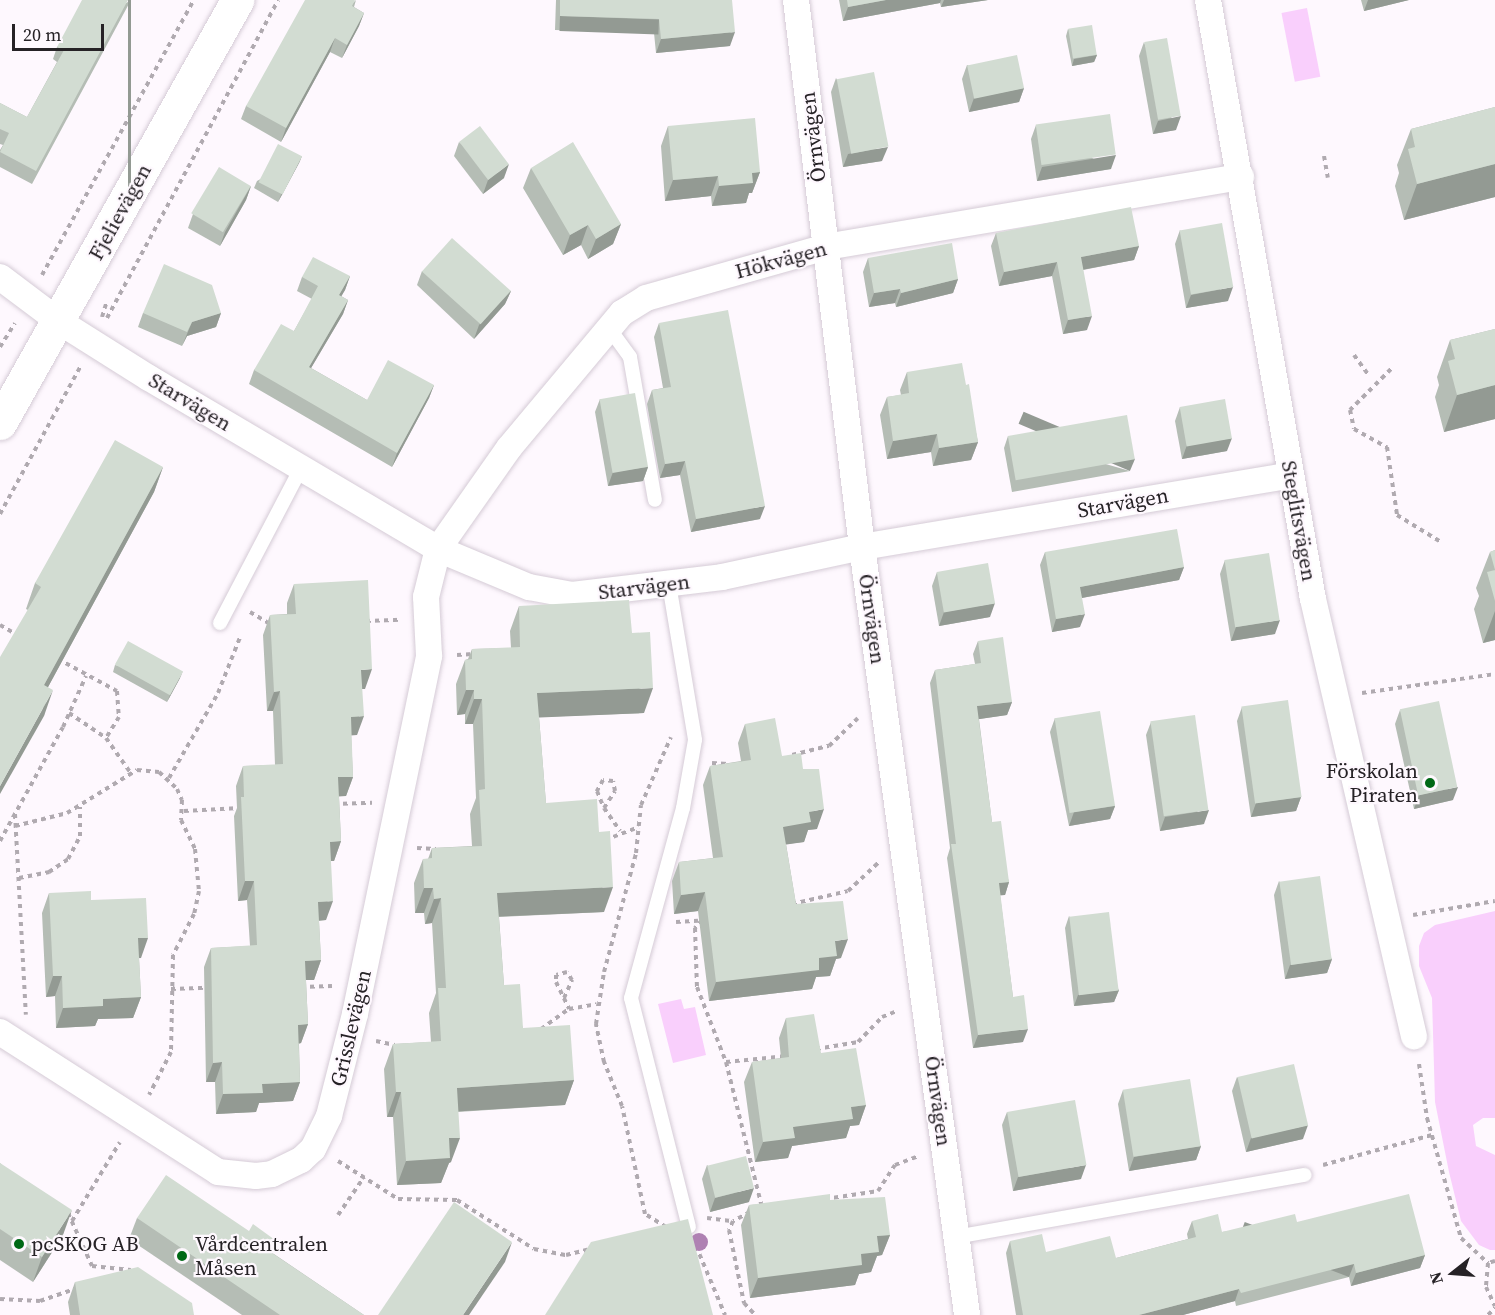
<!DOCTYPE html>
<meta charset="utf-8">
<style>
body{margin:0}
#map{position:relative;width:1495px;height:1315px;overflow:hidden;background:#fef8fe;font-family:"Source Serif 4",serif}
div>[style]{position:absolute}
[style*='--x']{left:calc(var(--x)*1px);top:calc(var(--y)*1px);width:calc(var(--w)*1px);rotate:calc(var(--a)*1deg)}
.green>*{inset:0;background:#f9cffc;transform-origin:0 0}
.path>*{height:4px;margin-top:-2px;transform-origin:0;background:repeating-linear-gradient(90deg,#b0aab0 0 4.5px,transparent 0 9px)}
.roads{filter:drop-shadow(0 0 2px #d5cbd6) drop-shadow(0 0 2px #d5cbd6)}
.service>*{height:14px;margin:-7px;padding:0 7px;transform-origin:7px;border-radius:7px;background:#fff}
.minor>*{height:26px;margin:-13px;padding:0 13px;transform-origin:13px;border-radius:13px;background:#fff}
.secondary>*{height:33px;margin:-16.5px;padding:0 16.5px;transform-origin:16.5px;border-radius:16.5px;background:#fff}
.trees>*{width:18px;height:18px;margin:-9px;border-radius:50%;background:#af81b3}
.wall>*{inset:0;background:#b5bdb5}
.shaded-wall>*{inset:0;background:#939a93;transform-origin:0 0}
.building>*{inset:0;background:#d2dcd2;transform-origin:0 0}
.dots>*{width:16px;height:16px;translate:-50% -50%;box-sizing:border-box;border:3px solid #fef8fe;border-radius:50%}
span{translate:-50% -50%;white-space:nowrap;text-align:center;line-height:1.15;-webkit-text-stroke:4.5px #fef8fe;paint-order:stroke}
.street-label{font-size:21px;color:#262226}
.poi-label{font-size:21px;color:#262226}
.right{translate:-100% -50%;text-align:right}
.left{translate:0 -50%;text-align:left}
.north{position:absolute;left:1423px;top:1243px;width:60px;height:60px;-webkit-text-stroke:4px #fef8fe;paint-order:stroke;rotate:253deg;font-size:16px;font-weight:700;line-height:24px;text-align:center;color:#262226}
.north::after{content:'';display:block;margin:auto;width:21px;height:27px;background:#262226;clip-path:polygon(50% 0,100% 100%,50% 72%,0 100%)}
.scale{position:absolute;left:12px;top:24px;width:92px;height:27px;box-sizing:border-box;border:3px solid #262226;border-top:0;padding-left:8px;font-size:18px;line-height:21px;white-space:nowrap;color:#262226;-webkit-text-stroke:4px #fef8fe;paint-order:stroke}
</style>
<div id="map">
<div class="green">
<i style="left:1307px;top:8px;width:70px;height:26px;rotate:79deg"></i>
<i style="clip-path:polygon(1495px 911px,1495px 1118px,1483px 1118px,1473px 1125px,1476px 1146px,1495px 1155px,1495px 1250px,1490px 1250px,1479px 1245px,1461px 1221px,1449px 1172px,1435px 1102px,1432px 998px,1419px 966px,1419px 946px,1424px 933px,1435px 925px)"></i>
<i style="clip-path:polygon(681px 999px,684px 1009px,695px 1007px,706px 1055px,673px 1063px,658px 1004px)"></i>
</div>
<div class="path">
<i style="--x:1324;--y:156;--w:22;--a:80"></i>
<i style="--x:42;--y:275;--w:314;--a:-61.1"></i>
<i style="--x:102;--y:317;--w:17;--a:-73"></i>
<i style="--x:107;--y:318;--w:361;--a:-61.7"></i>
<i style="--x:0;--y:347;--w:28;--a:-58"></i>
<i style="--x:1354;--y:355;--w:24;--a:54"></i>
<i style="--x:1391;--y:369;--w:58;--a:135"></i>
<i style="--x:1350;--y:410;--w:19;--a:78"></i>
<i style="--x:1354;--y:429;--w:38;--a:29"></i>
<i style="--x:1387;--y:447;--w:69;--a:81.6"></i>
<i style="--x:1397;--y:515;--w:52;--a:31.5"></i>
<i style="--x:0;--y:514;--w:167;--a:-61.4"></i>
<i style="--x:250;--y:612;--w:26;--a:31"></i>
<i style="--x:366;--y:621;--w:35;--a:-2"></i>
<i style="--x:0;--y:625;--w:20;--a:30"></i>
<i style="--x:457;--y:655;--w:16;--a:-4"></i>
<i style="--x:58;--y:659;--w:67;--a:28.5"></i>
<i style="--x:117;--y:691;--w:26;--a:86"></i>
<i style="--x:119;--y:717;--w:25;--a:122"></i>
<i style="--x:1362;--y:693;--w:134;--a:-8.1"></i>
<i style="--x:69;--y:713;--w:45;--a:34"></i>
<i style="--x:106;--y:738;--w:42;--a:54.8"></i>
<i style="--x:792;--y:755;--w:38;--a:-14"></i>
<i style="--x:829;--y:746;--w:40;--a:-44"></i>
<i style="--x:712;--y:763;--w:16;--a:4"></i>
<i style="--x:169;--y:778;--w:98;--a:-60"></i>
<i style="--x:218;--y:693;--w:62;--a:-68.4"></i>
<i style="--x:334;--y:804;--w:38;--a:-2"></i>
<i style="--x:604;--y:808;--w:20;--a:-57"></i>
<i style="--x:615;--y:791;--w:10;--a:-101"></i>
<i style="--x:613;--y:781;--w:10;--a:-174"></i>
<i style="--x:603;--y:780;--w:13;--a:119"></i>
<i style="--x:597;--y:791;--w:18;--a:68"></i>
<i style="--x:604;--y:808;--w:28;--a:55"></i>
<i style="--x:184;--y:811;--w:56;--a:-3.1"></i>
<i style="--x:15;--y:814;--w:201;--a:86.9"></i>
<i style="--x:15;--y:826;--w:54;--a:-14"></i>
<i style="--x:67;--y:813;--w:82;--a:-31.6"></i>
<i style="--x:137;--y:770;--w:22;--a:5"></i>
<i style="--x:159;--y:772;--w:25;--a:43"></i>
<i style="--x:177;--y:789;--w:12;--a:66"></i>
<i style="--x:182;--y:800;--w:20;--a:93"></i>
<i style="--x:181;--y:820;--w:32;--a:64"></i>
<i style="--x:195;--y:849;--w:42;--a:84.6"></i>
<i style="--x:199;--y:891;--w:24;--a:102"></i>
<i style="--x:194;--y:914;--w:46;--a:117.1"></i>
<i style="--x:173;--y:955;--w:97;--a:91.2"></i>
<i style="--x:171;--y:1052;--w:48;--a:117.1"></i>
<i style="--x:605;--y:840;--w:36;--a:-21"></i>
<i style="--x:0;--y:841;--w:130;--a:-61.1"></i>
<i style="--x:63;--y:727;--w:56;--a:-65.7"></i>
<i style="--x:417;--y:848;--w:19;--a:3"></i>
<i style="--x:19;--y:878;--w:31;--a:-11"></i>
<i style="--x:49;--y:872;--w:23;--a:-34"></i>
<i style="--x:68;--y:859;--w:26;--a:-62"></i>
<i style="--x:80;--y:836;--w:29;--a:-90"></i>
<i style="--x:792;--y:904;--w:57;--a:-13.1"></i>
<i style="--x:848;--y:891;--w:41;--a:-43"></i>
<i style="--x:1413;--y:915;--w:83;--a:-9.7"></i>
<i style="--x:702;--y:920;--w:11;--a:131"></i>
<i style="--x:695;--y:928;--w:59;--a:88.1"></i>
<i style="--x:697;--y:987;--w:80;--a:68.9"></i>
<i style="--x:726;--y:1062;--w:150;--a:76.1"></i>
<i style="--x:676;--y:922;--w:22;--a:-3"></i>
<i style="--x:301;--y:987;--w:31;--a:-2"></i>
<i style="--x:171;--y:989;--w:36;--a:-2"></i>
<i style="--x:564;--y:998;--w:20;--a:-66"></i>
<i style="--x:572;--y:980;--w:9;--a:-122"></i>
<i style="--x:567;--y:972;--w:11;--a:165"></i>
<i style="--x:556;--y:975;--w:7;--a:90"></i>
<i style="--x:556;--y:982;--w:30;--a:64"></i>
<i style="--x:541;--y:1029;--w:34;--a:-36"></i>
<i style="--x:569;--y:1009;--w:28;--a:-10"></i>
<i style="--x:376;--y:1041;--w:19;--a:12"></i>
<i style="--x:816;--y:1049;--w:43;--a:-9.5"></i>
<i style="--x:858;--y:1042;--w:35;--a:-46"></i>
<i style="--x:882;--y:1017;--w:16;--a:-22"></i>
<i style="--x:726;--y:1062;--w:60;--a:-5.7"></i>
<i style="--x:1419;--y:1064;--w:55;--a:81.6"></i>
<i style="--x:1427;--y:1118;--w:125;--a:74.2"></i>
<i style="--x:1461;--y:1238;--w:37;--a:43"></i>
<i style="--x:338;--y:1161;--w:71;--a:32.3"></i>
<i style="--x:398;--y:1199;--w:59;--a:1"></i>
<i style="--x:457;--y:1200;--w:91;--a:32.5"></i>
<i style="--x:534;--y:1249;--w:33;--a:11"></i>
<i style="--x:566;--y:1255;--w:25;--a:-14"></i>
<i style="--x:1323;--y:1165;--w:113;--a:-15.4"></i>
<i style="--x:825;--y:1199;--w:54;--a:-8.6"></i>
<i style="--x:878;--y:1191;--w:31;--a:-57"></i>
<i style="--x:895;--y:1165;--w:25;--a:-21"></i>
<i style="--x:750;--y:1212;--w:19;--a:152"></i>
<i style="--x:733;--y:1221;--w:10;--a:114"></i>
<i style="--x:729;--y:1230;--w:75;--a:78.4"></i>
<i style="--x:744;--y:1303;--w:16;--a:47"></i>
<i style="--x:68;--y:1213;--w:58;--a:65.6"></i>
<i style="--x:92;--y:1266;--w:39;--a:6"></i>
<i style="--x:338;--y:1215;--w:46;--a:-55.6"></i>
<i style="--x:707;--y:1218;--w:26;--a:7"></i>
<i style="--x:72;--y:1221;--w:92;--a:-58.7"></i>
<i style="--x:666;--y:1227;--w:25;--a:-148"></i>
<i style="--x:645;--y:1214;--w:110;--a:-102"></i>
<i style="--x:622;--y:1106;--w:48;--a:-112.2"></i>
<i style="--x:604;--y:1062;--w:39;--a:-102"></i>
<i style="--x:596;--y:1024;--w:53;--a:-81.3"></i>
<i style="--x:604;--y:972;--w:123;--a:-74.9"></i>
<i style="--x:636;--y:853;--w:48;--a:-84.1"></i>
<i style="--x:641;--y:805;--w:74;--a:-66.2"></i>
<i style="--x:696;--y:1246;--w:75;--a:67.2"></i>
<i style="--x:1495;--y:1261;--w:7;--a:164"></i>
<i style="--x:1488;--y:1263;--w:24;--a:95"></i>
<i style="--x:1486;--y:1287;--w:21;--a:65"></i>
<i style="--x:0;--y:1299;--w:40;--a:2.9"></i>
<i style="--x:40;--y:1301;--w:37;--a:-19"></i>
<i style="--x:1488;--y:1315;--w:10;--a:-45"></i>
</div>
<div class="roads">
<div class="service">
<i style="--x:609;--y:328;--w:36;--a:54"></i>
<i style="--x:630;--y:357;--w:145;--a:80.1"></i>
<i style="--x:669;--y:584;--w:158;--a:80.5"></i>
<i style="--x:695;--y:740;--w:69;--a:100"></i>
<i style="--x:683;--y:808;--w:197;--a:105.3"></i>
<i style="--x:631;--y:998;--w:236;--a:75.8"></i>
<i style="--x:220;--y:623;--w:175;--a:-62.4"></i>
<i style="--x:956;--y:1237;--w:354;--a:-10.1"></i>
</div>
<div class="minor">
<i style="--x:796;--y:0;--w:551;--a:83.12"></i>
<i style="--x:862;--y:547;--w:775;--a:82.21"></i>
<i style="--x:1208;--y:0;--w:608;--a:80.06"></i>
<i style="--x:1313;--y:599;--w:449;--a:77"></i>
<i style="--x:0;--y:277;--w:75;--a:36.9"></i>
<i style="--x:60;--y:322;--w:105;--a:32.2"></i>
<i style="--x:149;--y:378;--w:336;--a:30.6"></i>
<i style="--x:438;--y:549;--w:99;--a:22.7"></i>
<i style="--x:529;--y:587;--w:44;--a:10.5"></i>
<i style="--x:572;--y:595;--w:151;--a:-6.8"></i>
<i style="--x:722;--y:577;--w:143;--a:-12.1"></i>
<i style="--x:862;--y:547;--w:435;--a:-9.5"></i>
<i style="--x:0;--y:1032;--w:259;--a:32.7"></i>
<i style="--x:218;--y:1172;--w:38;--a:6"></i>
<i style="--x:256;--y:1176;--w:16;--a:-7"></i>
<i style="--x:272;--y:1174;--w:32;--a:-26"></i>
<i style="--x:301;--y:1160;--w:16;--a:-43"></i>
<i style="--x:313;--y:1149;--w:37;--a:-64"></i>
<i style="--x:329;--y:1116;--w:105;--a:-75.7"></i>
<i style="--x:355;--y:1014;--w:366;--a:-78.3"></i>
<i style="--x:429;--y:656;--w:59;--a:-92.9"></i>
<i style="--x:426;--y:597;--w:49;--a:-76"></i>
<i style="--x:438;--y:549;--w:123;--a:-54.9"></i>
<i style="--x:509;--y:448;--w:176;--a:-50.1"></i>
<i style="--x:622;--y:313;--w:28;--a:-32"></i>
<i style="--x:646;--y:298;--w:187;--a:-15.8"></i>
<i style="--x:826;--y:247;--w:421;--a:-9.6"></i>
</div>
<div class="secondary">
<i style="--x:0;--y:423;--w:485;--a:-60.7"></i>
</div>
</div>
<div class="trees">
<i style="left:699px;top:1242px"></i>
</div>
<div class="wall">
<i style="clip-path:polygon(131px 0,32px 184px,0 167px,0 150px,3px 145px,0 144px,0 103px,27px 117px,57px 62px,53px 59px,57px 47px)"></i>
<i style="clip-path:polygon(356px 0,354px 7px,364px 13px,359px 26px,342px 58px,330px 52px,281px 142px,241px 119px,246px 106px)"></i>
<i style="clip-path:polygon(556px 0,732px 0,730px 46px,656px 53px,654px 33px,555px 30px)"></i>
<i style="clip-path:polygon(839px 0,988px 0,941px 7px,940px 3px,843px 21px)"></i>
<i style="clip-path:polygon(1361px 0,1409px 0,1364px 11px)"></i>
<i style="clip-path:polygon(1068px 29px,1097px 55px,1094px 62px,1072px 66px,1066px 36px)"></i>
<i style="clip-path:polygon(1144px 42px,1176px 130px,1153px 134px,1139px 56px)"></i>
<i style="clip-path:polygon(967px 65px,1024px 88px,1019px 102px,969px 112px,962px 79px)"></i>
<i style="clip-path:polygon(836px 78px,882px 161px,843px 167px,831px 92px)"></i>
<i style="clip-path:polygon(1495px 107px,1495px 197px,1404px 220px,1395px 186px,1399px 173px,1397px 165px,1411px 129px)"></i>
<i style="clip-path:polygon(1036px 125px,1111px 169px,1037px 181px,1031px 139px)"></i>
<i style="clip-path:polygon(668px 126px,760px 172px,752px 193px,749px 193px,746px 203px,712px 206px,711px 196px,665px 201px,661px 146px)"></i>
<i style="clip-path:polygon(459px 142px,504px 178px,483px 194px,454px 156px)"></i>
<i style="clip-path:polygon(302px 156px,299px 163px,278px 202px,254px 188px,257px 181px)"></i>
<i style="clip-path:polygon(531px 168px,621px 224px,613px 244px,588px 259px,581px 245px,563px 255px,523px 188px)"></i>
<i style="clip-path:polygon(251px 186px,246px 200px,220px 246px,188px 228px,193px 214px)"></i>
<i style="clip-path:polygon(1180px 230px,1228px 301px,1186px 308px,1175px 244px)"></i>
<i style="clip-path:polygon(996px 233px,1139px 246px,1134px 260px,1083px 270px,1087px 330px,1063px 334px,1052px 276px,999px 286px,991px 246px)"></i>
<i style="clip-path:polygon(868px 258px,958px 279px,953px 293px,896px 307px,895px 303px,869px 307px,863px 272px)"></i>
<i style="clip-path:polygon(422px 271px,511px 291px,505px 304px,474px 339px,417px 285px)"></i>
<i style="clip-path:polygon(350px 276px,345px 290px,341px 296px,348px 300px,343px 314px,311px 368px,367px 400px,434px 385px,429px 398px,392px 467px,249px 384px,254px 370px,294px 331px,312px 299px,297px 291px,302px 277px)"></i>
<i style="clip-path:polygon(143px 313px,221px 313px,216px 327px,187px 336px,182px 346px,138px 327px)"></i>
<i style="clip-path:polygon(659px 323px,760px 519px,691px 532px,680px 475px,660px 478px,647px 404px,652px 390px,663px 388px,654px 337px)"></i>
<i style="clip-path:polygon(1495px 329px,1495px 419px,1444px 432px,1435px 397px,1439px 385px,1437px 377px,1450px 340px)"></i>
<i style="clip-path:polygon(907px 372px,966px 385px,978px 442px,971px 460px,933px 466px,931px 452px,887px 459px,880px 415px,887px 397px,901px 395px,900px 390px)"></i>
<i style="clip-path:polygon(600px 399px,648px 467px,643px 481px,608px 486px,595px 412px)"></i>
<i style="clip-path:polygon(1180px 407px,1227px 451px,1182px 459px,1175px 421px)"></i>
<i style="clip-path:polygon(1008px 436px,1130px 471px,1012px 492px,1004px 448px)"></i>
<i style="clip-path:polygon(163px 467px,154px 492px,48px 687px,44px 716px,28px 610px,26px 609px,35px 583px)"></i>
<i style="clip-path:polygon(1495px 550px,1495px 640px,1483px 643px,1474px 609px,1479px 596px,1476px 588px,1490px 552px)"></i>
<i style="clip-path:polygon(1045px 552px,1184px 567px,1179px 580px,1082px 598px,1080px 627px,1052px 632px,1040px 565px)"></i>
<i style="clip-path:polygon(1225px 560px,1275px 634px,1231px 641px,1220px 574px)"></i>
<i style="clip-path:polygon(937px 572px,990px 617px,939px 626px,932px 586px)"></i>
<i style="clip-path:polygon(294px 584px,365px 689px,362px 689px,357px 735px,351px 735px,353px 777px,346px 796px,339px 796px,341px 841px,334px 861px,331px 861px,326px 920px,319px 921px,321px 960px,314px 980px,306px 980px,308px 1024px,301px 1043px,299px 1044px,300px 1082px,293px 1101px,259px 1103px,256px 1112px,216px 1114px,215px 1082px,206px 1082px,204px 967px,211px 948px,250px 946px,247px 900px,238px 901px,234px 816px,237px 808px,236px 786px,243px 766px,275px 765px,273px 711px,267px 711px,263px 635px,270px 615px,287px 614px,287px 603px)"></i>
<i style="clip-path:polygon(519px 606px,632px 633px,644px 713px,539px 717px,546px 803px,599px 832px,604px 912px,499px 917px,504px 985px,523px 1028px,574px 1080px,565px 1105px,458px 1112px,451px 1162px,449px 1163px,441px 1183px,397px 1185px,393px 1117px,387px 1117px,384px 1069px,393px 1044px,431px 1042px,429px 1013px,436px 993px,432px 923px,425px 924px,424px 913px,415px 913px,414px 883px,423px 859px,428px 859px,432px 848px,472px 846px,470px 814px,476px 798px,473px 724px,465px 724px,465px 714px,457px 715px,456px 684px,465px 660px,468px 659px,472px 649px,511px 648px,510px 631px)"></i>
<i style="clip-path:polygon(978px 641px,1012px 702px,1007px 715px,979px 719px,992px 822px,1009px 882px,1005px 895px,1000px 895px,1013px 997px,1023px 1042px,973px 1048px,947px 858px,950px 848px,930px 683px,935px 670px,975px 664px,973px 654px)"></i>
<i style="clip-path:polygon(115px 665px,180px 678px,167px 702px,113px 672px)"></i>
<i style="clip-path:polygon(1242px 707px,1301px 797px,1296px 811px,1251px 817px,1237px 721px)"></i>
<i style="clip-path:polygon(1400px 710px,1453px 800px,1414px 809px,1395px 724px)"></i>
<i style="clip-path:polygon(1055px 718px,1115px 806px,1110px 819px,1069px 826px,1050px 732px)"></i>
<i style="clip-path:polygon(1151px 722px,1204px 824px,1160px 831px,1146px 735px)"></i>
<i style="clip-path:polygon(745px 724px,782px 756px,803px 769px,817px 829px,808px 830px,804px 842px,786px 844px,796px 904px,841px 958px,836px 959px,830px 976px,816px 977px,812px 989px,709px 1001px,698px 911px,674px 914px,672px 881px,679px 862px,713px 858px,703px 785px,710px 766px,741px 761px,738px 743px)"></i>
<i style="clip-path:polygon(1279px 881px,1332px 959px,1327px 973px,1285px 979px,1274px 895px)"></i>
<i style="clip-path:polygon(49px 893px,91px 900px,141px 958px,139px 958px,141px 997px,133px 1018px,98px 1019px,95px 1026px,56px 1028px,55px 996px,46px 997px,42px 913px)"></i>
<i style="clip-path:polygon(1069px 916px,1119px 990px,1114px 1002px,1074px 1006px,1065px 928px)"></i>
<i style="clip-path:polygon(786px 1018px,821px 1053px,866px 1105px,859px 1125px,850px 1126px,846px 1138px,792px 1146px,788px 1158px,755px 1162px,744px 1082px,752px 1062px,781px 1058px,779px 1038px)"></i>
<i style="clip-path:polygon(1237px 1077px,1303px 1139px,1246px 1152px,1232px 1091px)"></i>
<i style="clip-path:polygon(1123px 1090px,1201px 1146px,1196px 1160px,1129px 1171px,1118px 1104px)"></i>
<i style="clip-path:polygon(1007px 1112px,1081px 1179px,1013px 1191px,1002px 1125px)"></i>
<i style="clip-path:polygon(0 1163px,63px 1235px,33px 1282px,0 1260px)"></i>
<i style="clip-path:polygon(707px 1165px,749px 1202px,710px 1212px,702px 1179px)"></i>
<i style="clip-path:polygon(830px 1200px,890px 1235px,882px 1255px,877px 1256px,871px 1272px,859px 1274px,855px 1285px,750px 1298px,741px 1225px,749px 1205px)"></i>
<i style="clip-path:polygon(137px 1218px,271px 1252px,364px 1315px,242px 1315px,129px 1239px)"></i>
<i style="clip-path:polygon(1192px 1221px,1222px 1232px,1297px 1222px,1425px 1255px,1420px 1268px,1351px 1286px,1349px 1277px,1236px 1306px,1235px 1301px,1183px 1315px,1016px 1315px,1006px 1253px,1010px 1241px,1046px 1252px,1116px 1258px,1188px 1239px,1187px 1234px)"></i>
<i style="clip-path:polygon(75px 1282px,194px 1315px,70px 1315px,68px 1302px)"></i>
</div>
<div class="shaded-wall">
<i style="left:128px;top:0;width:3px;height:194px"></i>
<i style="clip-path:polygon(886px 0,941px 0,940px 3px,843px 21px,848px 7px)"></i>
<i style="clip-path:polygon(944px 0,988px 0,941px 7px)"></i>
<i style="clip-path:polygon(1368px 0,1409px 0,1364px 11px)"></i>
<i style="clip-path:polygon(364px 13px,359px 26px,342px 58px,347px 45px)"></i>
<i style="left:560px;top:16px;width:99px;height:15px;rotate:2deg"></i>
<i style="clip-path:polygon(735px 32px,730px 46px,656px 53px,661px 39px)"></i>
<i style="clip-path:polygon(335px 38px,330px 52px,281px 142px,286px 128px)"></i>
<i style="clip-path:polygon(1097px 55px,1094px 62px,1072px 66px,1074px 59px)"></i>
<i style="clip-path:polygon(1024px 88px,1019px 102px,969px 112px,974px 98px)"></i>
<i style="clip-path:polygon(1181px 116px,1176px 130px,1153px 134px,1158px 121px)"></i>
<i style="clip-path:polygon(888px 147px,882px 161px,843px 167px,848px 154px)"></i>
<i style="clip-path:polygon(1116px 155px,1111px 169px,1037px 181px,1042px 167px)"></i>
<i style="clip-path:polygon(302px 156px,299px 163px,278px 202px,281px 195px)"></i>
<i style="clip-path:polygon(509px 164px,504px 178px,483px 194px,488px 180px)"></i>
<i style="clip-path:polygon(1495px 164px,1495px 197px,1404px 220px,1417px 184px)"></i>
<i style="clip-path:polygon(760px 172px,752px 193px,749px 193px,746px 203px,712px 206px,719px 186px,752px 173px)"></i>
<i style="clip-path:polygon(718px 176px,711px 196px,665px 201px,673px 180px)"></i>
<i style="clip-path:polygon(251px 186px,246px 200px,220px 246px,225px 232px)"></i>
<i style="clip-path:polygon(621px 224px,613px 244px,588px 259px,596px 239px)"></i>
<i style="clip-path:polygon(588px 225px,581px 245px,563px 255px,570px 235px)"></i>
<i style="clip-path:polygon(1139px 246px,1134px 260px,1076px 271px,1081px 257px)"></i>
<i style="clip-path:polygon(1057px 262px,1052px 276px,999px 286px,1004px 272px)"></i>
<i style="clip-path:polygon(350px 276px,345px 290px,334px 309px,339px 295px)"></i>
<i style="clip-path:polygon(958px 279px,953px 293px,896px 307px,901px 293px)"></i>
<i style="clip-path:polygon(1233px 287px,1228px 301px,1186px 308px,1191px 295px)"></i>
<i style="clip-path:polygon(900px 289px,895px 303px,869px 307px,874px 293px)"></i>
<i style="clip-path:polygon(511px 291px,505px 304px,474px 339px,479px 325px)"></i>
<i style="clip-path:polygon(348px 300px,343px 314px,304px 380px,309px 367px)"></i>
<i style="clip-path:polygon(221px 313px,216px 327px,187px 336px,182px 346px,192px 322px)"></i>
<i style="clip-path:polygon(1092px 316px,1087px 330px,1063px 334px,1068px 320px)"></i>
<i style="clip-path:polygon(434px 385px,429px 398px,392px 467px,397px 453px)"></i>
<i style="clip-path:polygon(1495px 385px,1495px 419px,1444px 432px,1457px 395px)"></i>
<i style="clip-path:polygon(937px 434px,931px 452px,887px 459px,893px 441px)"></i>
<i style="clip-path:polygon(1232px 438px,1227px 451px,1182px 459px,1187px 445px)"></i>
<i style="clip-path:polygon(978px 442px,971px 460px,933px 466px,939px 448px)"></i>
<i style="left:1135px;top:459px;width:13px;height:121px;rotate:113deg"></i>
<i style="clip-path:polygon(685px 461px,680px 475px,660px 478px,665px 464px)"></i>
<i style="clip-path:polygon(163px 467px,154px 492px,35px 711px,44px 685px)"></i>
<i style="clip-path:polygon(648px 467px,643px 481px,608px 486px,613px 472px)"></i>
<i style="clip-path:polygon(765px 506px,760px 519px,691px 532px,696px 519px)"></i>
<i style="clip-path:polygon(1184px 567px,1179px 580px,1076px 599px,1080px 587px)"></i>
<i style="clip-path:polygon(995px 603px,990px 617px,939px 626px,944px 612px)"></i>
<i style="clip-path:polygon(1495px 611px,1495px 640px,1483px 643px)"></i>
<i style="clip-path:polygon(1085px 614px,1080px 627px,1052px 632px,1056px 619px)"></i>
<i style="clip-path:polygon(1280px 620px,1275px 634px,1231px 641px,1236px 627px)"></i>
<i style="clip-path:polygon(372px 669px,365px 689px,354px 689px,361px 670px)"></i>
<i style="clip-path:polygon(183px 671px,180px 678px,167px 702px,170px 695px)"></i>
<i style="clip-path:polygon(653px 688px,644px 713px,528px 718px,537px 693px)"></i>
<i style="clip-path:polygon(53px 690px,44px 716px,0 794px,0 786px)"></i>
<i style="clip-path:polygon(466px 690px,474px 690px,465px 714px,457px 715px)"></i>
<i style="clip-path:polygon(280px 691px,273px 711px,267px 711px,274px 692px)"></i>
<i style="clip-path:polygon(474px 699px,482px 699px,473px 724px,465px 724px)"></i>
<i style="clip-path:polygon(1012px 702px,1007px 715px,973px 720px,977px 706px)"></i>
<i style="clip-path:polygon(364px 716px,357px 735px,344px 736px,351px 717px)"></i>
<i style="clip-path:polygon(338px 777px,353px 777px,346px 796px,331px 797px)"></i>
<i style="clip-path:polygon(1458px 787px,1453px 800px,1414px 809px,1419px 795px)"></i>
<i style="clip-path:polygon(1301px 797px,1296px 811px,1251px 817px,1256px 803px)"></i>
<i style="clip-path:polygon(1115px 806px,1110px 819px,1069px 826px,1074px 812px)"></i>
<i style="clip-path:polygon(824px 809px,817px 829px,808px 830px,804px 842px,776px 846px,783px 827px,809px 812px)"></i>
<i style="clip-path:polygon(1209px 810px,1204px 824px,1160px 831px,1165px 817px)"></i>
<i style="clip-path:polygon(341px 841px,334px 861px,323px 861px,330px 842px)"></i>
<i style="clip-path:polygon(245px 881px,254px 881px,247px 900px,238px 901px)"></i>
<i style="clip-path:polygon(1009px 882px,1005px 895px,994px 896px,999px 883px)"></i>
<i style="clip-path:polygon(613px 887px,604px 912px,488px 917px,497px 893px)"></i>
<i style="clip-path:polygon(424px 888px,433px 888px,424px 913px,415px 913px)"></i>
<i style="clip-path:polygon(705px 892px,698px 911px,674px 914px,681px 895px)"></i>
<i style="clip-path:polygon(441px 898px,432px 923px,425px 924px,434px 899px)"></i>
<i style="clip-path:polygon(333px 901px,326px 920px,311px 921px,318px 902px)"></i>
<i style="clip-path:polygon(138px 938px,148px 938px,141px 958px,130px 959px)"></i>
<i style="clip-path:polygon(848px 939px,841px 958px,836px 959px,830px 976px,816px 977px,812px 989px,709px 1001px,716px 982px,819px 958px,835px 941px)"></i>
<i style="clip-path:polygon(1332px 959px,1327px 973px,1285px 979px,1290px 965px)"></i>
<i style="clip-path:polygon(321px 960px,314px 980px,298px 980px,305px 961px)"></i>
<i style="clip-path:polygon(53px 976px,62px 976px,55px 996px,46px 997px)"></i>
<i style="clip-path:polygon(1119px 990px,1114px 1002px,1074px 1006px,1078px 995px)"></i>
<i style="clip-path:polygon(141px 997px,133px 1018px,98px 1019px,95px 1026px,56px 1028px,63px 1008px,103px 999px)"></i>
<i style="clip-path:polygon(308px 1024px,301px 1043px,291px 1044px,298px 1025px)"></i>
<i style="clip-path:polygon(1028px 1029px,1023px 1042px,973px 1048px,978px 1035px)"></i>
<i style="clip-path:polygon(222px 1062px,215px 1082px,206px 1082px,213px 1063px)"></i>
<i style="clip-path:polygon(574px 1080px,565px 1105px,448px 1112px,457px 1088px)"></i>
<i style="clip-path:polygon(300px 1082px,293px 1101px,259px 1103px,256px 1112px,216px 1114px,223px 1094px,262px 1084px)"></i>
<i style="clip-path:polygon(396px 1092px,401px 1092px,393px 1117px,387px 1117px)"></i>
<i style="clip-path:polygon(866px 1105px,859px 1125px,850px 1126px,846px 1138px,792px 1146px,788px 1158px,755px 1162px,763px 1142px,793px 1127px,851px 1107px)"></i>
<i style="clip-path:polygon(1308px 1125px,1303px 1139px,1246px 1152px,1251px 1138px)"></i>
<i style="clip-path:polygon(449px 1138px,460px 1138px,451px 1162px,449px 1163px,441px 1183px,397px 1185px,406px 1161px)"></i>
<i style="clip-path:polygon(1201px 1146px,1196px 1160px,1129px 1171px,1134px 1157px)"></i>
<i style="clip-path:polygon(1086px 1165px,1081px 1179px,1013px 1191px,1018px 1177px)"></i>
<i style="clip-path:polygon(754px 1188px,749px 1202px,710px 1212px,715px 1198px)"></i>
<i style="clip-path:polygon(72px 1210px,63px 1235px,33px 1282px,42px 1257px)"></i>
<i style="clip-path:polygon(890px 1235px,882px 1255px,877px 1256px,871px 1272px,859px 1274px,855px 1285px,750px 1298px,758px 1278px,861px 1254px,877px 1236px)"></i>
<i style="clip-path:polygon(275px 1240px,268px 1260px,269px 1251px)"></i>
<i style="clip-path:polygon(512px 1242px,505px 1262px,469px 1315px,463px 1315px)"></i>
<i style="clip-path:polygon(1425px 1255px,1420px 1268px,1351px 1286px,1356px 1273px)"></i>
<i style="left:1354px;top:1264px;width:14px;height:117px;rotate:111deg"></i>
<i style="clip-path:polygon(1239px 1289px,1235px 1301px,1183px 1315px,1139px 1315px)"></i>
</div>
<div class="building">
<i style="clip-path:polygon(82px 0,128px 0,36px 171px,0 152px,9px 133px,0 129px,0 103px,27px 117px,64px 50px,57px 47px)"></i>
<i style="clip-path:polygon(305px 0,355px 0,352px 6px,364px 13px,347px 45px,335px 38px,286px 128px,246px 106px)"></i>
<i style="clip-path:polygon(560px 0,732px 0,735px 32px,661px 39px,659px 19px,560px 16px)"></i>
<i style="clip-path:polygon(847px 0,886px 0,848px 7px)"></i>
<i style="left:1092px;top:25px;width:30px;height:24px;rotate:81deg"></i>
<i style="left:1167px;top:38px;width:79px;height:23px;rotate:80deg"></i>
<i style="left:1017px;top:55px;width:34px;height:51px;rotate:78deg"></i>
<i style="left:874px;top:72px;width:76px;height:38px;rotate:79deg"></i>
<i style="clip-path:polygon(1495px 107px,1495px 164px,1417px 184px,1408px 149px,1415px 147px,1411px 129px)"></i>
<i style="left:1110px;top:114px;width:41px;height:75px;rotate:82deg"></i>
<i style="clip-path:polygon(755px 118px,760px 172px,752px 173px,753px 183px,719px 186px,718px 176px,673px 180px,668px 126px)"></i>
<i style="left:480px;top:126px;width:48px;height:26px;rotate:53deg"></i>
<i style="clip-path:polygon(573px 142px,621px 224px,596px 239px,588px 225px,570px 235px,531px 168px)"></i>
<i style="left:278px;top:144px;width:27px;height:43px;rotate:27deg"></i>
<i style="left:219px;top:167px;width:37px;height:54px;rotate:31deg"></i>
<i style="clip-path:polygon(1131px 207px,1139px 246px,1081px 257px,1092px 316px,1068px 320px,1057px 262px,1004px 272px,996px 233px)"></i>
<i style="left:1222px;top:223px;width:65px;height:43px;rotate:80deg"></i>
<i style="left:452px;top:238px;width:79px;height:45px;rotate:42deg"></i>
<i style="clip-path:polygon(952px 243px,958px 279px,901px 293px,900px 289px,874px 293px,868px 258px)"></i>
<i style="clip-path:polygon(313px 257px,350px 276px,339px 295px,348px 300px,309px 367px,367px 400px,388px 360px,434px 385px,397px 453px,254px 370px,281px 324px,294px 331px,318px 286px,302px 277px)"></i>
<i style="clip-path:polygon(164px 264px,212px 285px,221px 313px,192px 322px,187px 332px,143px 313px)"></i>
<i style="clip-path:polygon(728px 310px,765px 506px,696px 519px,685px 461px,665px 464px,652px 390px,671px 387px,659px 323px)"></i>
<i style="clip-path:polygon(1495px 329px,1495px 385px,1457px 395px,1448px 361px,1455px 359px,1450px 340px)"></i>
<i style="clip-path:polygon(962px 363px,966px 385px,969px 384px,978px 442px,939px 448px,937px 434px,893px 441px,887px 397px,909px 393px,907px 372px)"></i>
<i style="left:635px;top:393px;width:75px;height:36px;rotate:80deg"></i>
<i style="left:1225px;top:399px;width:40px;height:46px;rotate:80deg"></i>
<i style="left:1127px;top:415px;width:45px;height:121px;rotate:80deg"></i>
<i style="clip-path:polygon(115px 440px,163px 467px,44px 685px,53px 690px,0 786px,0 657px,41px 587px,35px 583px)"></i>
<i style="clip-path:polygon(1177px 529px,1184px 567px,1080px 587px,1085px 614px,1056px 619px,1045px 552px)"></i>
<i style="clip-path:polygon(1495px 550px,1495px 601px,1487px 572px,1495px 570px,1490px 552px)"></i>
<i style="left:1269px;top:553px;width:68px;height:45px;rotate:81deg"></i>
<i style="left:988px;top:563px;width:41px;height:52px;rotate:80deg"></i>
<i style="clip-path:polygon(368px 580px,372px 669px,361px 670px,364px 716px,351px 717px,353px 777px,338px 777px,341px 841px,330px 842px,333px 901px,318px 902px,321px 960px,305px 961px,308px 1024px,298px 1025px,300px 1082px,262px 1084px,263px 1093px,223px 1094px,222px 1062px,213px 1063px,211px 948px,257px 945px,254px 881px,245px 881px,241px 797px,244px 797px,243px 766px,283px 764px,280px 691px,274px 692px,270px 615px,296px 614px,294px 584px)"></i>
<i style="clip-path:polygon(629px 600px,632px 633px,650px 632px,653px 688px,537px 693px,546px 803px,597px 799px,599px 832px,610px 831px,613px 887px,497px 893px,504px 985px,520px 984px,523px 1028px,570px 1025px,574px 1080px,457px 1088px,460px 1138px,449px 1138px,450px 1158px,406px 1161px,401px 1092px,396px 1092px,393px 1044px,441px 1041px,438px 988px,446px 988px,441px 898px,434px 899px,433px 888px,424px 888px,423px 859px,432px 858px,432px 848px,482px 846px,479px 790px,485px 789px,482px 699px,474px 699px,474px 690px,466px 690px,465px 660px,472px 659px,472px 649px,520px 647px,519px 606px)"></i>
<i style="clip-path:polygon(1003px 637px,1012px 702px,977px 706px,992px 822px,1001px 821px,1009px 882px,999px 883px,1013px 997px,1024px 995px,1028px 1029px,978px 1035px,951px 844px,956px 844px,935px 670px,981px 663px,978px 641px)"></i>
<i style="left:128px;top:641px;width:63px;height:27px;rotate:29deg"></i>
<i style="left:1288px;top:700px;width:98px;height:47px;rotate:82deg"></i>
<i style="left:1439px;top:701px;width:88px;height:40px;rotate:78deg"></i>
<i style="left:1100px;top:711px;width:96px;height:46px;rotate:81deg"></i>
<i style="left:1195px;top:715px;width:96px;height:45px;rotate:82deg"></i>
<i style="clip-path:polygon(775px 718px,782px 756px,801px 753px,803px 769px,819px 769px,824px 809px,809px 812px,811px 822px,783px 827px,796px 904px,843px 901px,848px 939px,835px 941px,837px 956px,819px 958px,819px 970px,716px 982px,705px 892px,681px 895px,679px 862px,723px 857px,710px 766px,751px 760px,745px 724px)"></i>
<i style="left:1320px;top:876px;width:84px;height:41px;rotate:82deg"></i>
<i style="clip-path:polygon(91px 891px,91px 900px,146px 898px,148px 938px,138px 938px,141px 997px,103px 999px,103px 1006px,63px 1008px,62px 976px,53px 976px,49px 893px)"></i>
<i style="left:1109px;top:912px;width:79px;height:40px;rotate:83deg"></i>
<i style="clip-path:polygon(814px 1014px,821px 1053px,856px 1048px,866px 1105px,851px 1107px,853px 1119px,793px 1127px,795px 1138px,763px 1142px,752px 1062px,789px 1057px,786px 1018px)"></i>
<i style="left:1294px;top:1064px;width:63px;height:58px;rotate:77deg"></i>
<i style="left:1190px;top:1079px;width:68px;height:68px;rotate:81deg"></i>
<i style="left:1075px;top:1100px;width:66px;height:69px;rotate:80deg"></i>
<i style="left:746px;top:1156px;width:33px;height:40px;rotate:76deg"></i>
<i style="clip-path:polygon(0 1163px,72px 1210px,42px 1257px,0 1229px)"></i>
<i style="clip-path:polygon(166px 1175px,249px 1231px,253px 1224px,275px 1240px,269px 1251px,364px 1315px,280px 1315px,137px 1218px)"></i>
<i style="clip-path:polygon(830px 1194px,830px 1200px,885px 1197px,890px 1235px,877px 1236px,879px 1252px,861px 1254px,862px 1265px,758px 1278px,749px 1205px)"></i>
<i style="clip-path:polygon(1409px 1194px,1425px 1255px,1356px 1273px,1354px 1264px,1241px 1293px,1239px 1289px,1139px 1315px,1023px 1315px,1010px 1241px,1042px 1234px,1046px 1252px,1110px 1236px,1116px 1258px,1196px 1237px,1192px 1221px,1218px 1214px,1222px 1232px,1295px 1214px,1297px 1222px)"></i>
<i style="clip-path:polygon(454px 1202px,512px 1242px,463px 1315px,378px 1315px)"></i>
<i style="clip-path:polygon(688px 1219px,713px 1315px,545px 1315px,591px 1242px)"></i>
<i style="clip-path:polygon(138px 1267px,192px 1303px,194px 1315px,80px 1315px,75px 1282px)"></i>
</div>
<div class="dots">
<i style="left:1430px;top:783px;background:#006916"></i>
<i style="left:19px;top:1244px;background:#006916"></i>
<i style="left:182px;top:1256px;background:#006916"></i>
</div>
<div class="street-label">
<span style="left:813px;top:137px;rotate:-97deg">Örnvägen</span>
<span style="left:120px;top:212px;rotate:-61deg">Fjelievägen</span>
<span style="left:781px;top:260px;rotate:-15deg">Hökvägen</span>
<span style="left:190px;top:402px;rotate:31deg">Starvägen</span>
<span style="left:1123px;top:503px;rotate:-10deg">Starvägen</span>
<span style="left:1299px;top:521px;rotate:80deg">Steglitsvägen</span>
<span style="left:644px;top:587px;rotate:-7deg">Starvägen</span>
<span style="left:872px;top:619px;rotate:82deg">Örnvägen</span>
<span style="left:351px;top:1028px;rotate:-77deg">Grisslevägen</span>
<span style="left:938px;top:1101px;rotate:82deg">Örnvägen</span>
</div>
<div class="poi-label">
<span class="right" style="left:1418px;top:783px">Förskolan<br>Piraten</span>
<span class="left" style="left:31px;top:1244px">pcSKOG AB</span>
<span class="left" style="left:195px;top:1256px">Vårdcentralen<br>Måsen</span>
</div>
<div class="north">N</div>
<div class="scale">20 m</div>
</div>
